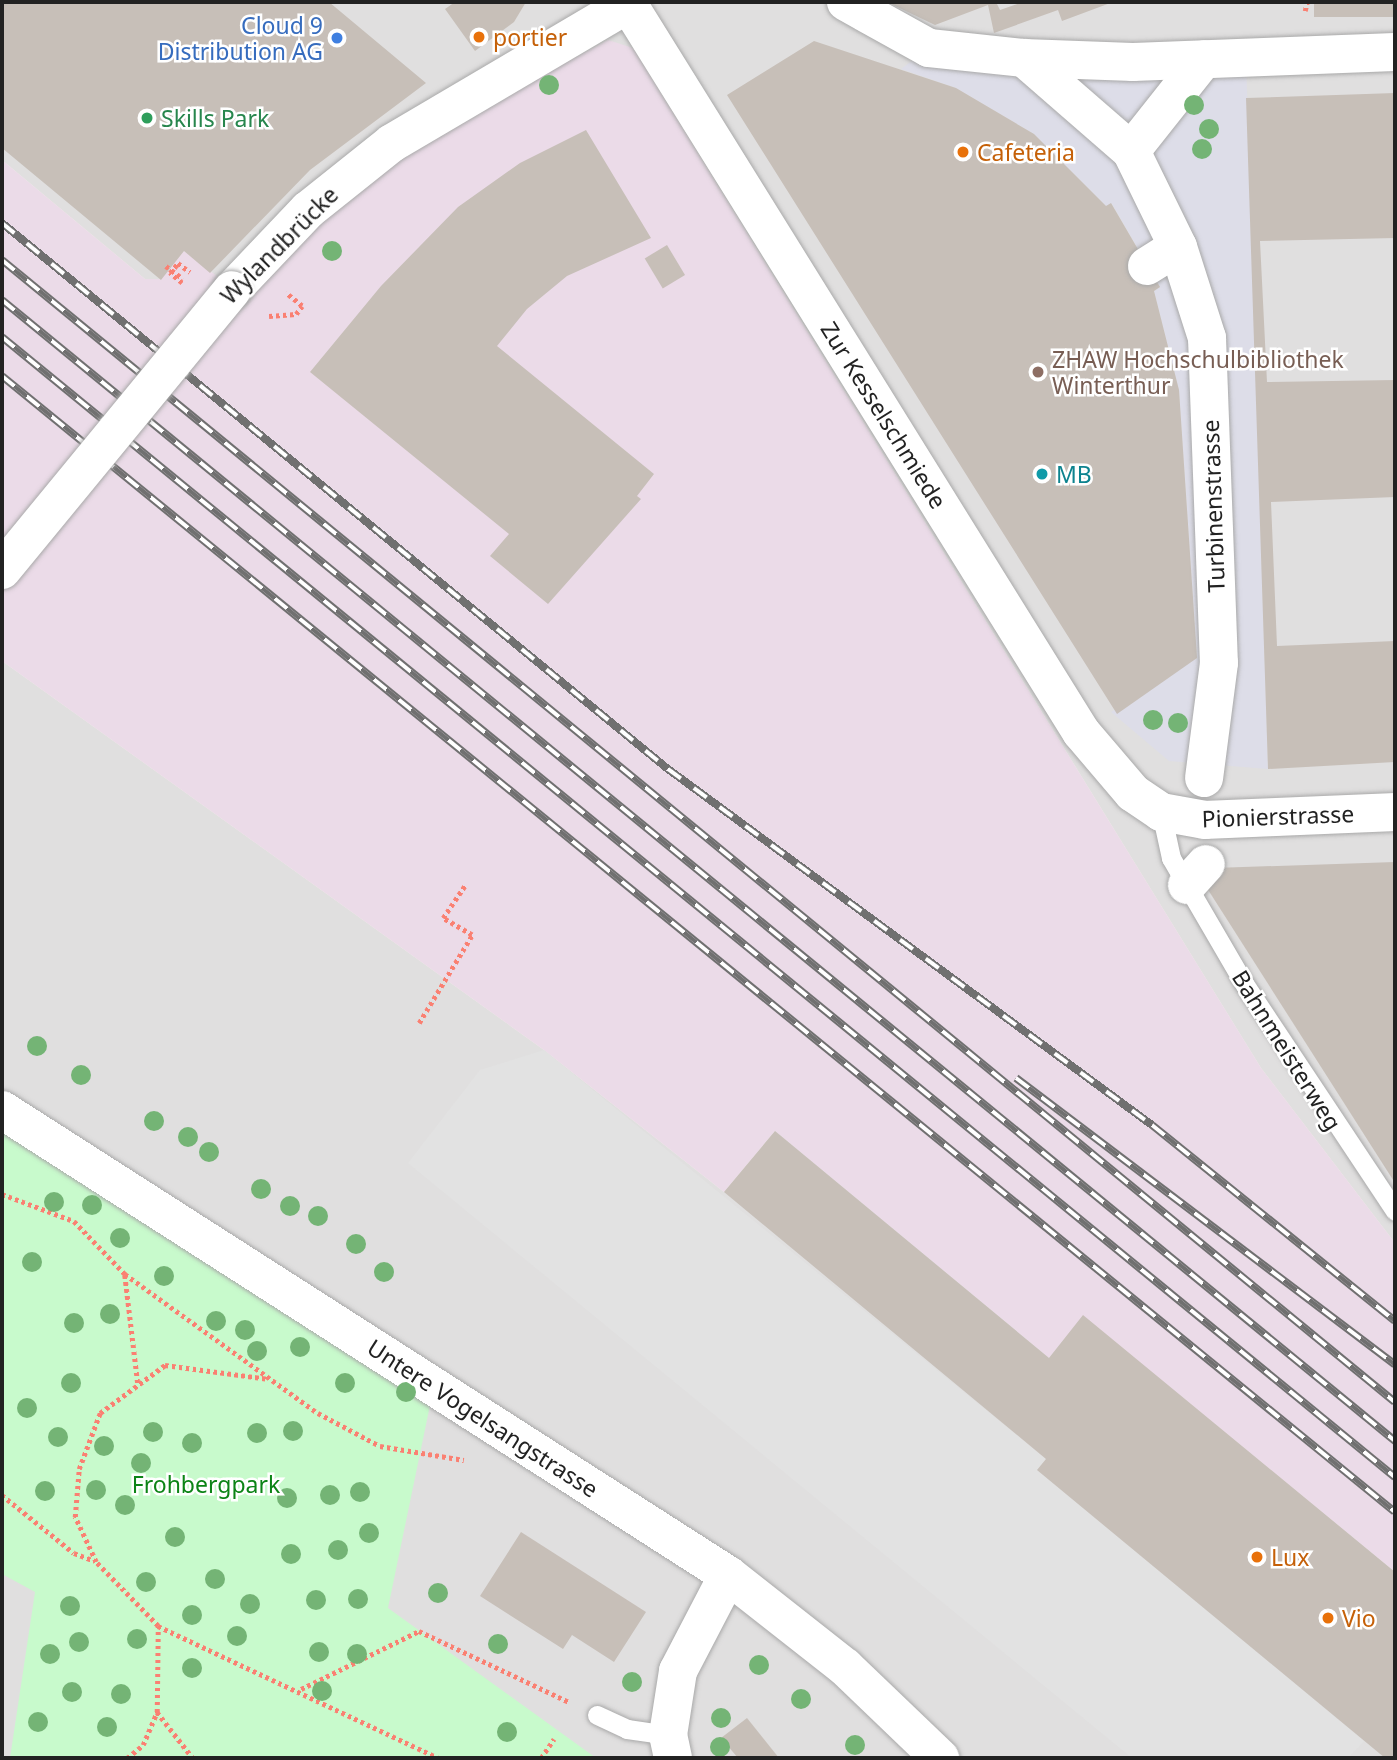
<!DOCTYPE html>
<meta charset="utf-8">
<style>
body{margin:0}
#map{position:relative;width:1397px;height:1760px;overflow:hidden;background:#f2efe9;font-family:"Noto Sans",sans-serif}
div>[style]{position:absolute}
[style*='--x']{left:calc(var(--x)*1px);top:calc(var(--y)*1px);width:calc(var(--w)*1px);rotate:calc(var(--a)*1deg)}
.residential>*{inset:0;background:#e0dfdf}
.industrial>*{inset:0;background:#ebdbe8}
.park>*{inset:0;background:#c8facc}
.parking>*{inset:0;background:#e2e2e2}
.plaza>*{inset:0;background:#dddde8}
.building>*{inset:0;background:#c7bfb8;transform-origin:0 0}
.path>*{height:4.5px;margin-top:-2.25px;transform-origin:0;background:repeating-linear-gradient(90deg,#fa8072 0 3.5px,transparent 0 7px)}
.roads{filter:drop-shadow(0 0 2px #a9a9a9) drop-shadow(0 0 2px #a9a9a9)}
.lane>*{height:19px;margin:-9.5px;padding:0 9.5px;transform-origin:9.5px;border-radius:9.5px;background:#fff}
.street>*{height:38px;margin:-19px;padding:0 19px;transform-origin:19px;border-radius:19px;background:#fff}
.rail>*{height:8px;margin-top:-4px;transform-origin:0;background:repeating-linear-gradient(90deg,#fff 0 16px,#707070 0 32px);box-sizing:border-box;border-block:2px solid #707070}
.path-bridge>*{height:4.5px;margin-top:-2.25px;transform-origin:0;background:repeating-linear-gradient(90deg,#fa8072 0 3.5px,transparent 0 7px)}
.bridges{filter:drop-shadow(0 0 2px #a9a9a9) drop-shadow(0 0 2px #a9a9a9)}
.street-bridge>*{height:38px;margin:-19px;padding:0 19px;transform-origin:19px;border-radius:19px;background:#fff}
.trees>*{width:20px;height:20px;margin:-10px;border-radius:50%;background:#74b475}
.dots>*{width:19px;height:19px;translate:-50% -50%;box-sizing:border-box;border:4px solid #fff;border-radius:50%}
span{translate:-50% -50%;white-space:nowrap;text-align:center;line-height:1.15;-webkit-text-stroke:5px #fff;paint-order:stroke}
.shop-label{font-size:23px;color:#366cbe}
.right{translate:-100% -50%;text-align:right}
.food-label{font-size:23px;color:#c56008}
.left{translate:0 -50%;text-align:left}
.leisure-label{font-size:23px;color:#27864d}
.street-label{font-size:23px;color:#222}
.education-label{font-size:23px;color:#785e54}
.culture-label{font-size:23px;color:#0d838f}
.park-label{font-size:23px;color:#0c8416}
.frame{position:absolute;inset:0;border:4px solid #222;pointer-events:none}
</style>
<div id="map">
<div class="residential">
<i style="clip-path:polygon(2px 2px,1395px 2px,1395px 1243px,1261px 1068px,633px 48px,243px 297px,184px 251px,161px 280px,145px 279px,2px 160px)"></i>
<i style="clip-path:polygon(2px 661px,544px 1050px,724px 1192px,775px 1131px,1083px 1315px,1395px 1572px,1395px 1758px,2px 1758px)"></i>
</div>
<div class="industrial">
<i style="clip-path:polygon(608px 40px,633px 48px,1261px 1068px,1395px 1243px,1395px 1572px,1083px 1316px,1049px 1358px,775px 1131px,724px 1192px,544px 1050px,2px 661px,2px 160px,145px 279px,161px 279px,184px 251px,243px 296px,333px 208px,438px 131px)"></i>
</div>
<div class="park">
<i style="clip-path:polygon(2px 1110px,434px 1386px,388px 1608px,596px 1758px,10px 1758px,35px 1592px,2px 1574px)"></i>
</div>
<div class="parking">
<i style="clip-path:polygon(544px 1050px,1046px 1459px,1037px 1470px,1364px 1741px,1348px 1758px,1132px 1758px,408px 1163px,480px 1070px)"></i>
</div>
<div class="plaza">
<i style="clip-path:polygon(929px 48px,1246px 57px,1268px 769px,1169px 761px,1111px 712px,1197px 658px,1179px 390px,1154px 291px,1160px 287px,1112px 204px,1106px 206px,1034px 134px,956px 88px,901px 69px)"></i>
</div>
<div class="building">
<i style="clip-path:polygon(2px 2px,329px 2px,426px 83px,310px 170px,210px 273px,184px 251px,161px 280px,2px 148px)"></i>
<i style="clip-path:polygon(455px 2px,526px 2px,514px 22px,475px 51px,445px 9px)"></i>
<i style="clip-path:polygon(887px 2px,996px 2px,1000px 10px,1023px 2px,1113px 2px,1062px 21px,1058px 10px,994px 33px,988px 5px,935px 25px)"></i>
<i style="left:1314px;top:2px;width:81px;height:15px"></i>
<i style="clip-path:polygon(814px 41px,956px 88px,1034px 134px,1106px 206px,1111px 203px,1160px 287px,1154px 291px,1179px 390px,1197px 658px,1117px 714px,727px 95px)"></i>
<i style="clip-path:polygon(1395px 93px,1395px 238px,1260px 241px,1267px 382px,1395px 380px,1395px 497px,1271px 502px,1277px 646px,1395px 641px,1395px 762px,1268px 769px,1246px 98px)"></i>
<i style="clip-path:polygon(586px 130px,651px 238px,567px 276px,527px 309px,497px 346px,654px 474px,637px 496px,641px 499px,548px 604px,490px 556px,509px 534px,310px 372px,381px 286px,458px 207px,520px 163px)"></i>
<i style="left:667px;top:245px;width:35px;height:26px;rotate:59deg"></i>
<i style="clip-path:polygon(1395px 862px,1395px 1183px,1205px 885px,1214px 868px)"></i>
<i style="clip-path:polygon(775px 1131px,1049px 1358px,1083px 1315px,1395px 1572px,1395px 1758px,1385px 1758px,1037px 1470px,1046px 1459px,724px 1192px)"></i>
<i style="clip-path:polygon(521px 1532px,646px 1612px,614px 1662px,572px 1635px,563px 1649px,480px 1596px)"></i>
<i style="clip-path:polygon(747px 1718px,779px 1758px,738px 1758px,721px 1738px)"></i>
</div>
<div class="path">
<i style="--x:1305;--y:11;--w:9;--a:-77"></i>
<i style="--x:182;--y:283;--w:16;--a:-140"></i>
<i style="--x:170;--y:273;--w:13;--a:-51"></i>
<i style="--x:178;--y:263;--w:15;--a:37"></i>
<i style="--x:269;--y:316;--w:27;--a:-4"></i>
<i style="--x:296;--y:314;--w:10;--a:-53"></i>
<i style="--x:302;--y:306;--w:21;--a:-141"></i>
<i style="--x:419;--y:1023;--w:103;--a:-58.9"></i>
<i style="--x:472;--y:935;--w:34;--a:-150"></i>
<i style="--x:443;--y:918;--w:40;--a:-56"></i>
<i style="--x:2;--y:1194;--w:77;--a:20.6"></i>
<i style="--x:74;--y:1221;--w:74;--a:46.1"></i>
<i style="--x:125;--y:1274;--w:238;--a:35.8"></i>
<i style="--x:318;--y:1413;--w:70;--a:28"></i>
<i style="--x:380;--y:1446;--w:85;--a:9.5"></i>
<i style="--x:125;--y:1275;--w:110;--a:83.2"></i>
<i style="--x:2;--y:1495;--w:92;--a:38.9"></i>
<i style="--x:74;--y:1553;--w:22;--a:21"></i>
<i style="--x:158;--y:1626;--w:310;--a:25.2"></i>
<i style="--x:301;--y:1689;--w:131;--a:-26.2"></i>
<i style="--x:419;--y:1631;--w:166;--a:25.3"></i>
<i style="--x:157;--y:1712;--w:58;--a:52"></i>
<i style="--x:127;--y:1758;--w:21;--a:-39"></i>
<i style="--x:143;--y:1745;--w:36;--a:-67"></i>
<i style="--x:157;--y:1712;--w:86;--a:-89.3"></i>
<i style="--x:158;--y:1626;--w:89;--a:-134.1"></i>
<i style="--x:96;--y:1562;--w:50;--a:-115"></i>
<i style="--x:75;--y:1517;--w:48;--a:-85.2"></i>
<i style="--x:79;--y:1469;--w:60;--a:-69.4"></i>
<i style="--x:100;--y:1413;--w:81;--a:-36.4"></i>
<i style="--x:165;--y:1365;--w:105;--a:7.7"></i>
<i style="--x:541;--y:1758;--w:23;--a:-56"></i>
</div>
<div class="roads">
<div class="lane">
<i style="--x:1161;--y:812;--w:47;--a:77.7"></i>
<i style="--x:1171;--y:858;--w:147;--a:59.8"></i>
<i style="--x:1245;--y:985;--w:271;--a:56.4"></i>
<i style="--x:597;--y:1715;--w:33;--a:25"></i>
<i style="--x:627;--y:1729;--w:41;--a:8.3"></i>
</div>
<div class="street">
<i style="--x:627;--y:2;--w:860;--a:58.12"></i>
<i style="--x:1081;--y:732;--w:80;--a:49.6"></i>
<i style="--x:1133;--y:793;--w:34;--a:34"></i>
<i style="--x:1161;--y:812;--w:45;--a:10.3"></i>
<i style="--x:1205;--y:820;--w:190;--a:-2.4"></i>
<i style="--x:846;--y:2;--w:95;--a:29"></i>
<i style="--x:929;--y:48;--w:96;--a:6"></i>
<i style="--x:1024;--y:58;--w:109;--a:2.1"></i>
<i style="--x:1133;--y:62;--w:262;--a:-2.2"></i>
<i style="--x:1024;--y:58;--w:142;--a:41"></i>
<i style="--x:1131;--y:151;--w:107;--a:63.9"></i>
<i style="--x:1178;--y:247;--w:96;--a:72.3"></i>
<i style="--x:1207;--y:338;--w:325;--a:87.9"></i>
<i style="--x:1219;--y:663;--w:116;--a:97.4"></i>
<i style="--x:1131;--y:151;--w:117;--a:-51.6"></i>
<i style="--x:1147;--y:266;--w:36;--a:-32"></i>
<i style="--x:232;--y:290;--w:110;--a:-46.5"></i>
<i style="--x:308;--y:210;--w:107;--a:-38.6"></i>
<i style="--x:392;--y:143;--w:274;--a:-30.5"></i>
<i style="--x:1187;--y:885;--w:28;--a:-48"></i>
<i style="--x:2;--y:1110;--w:862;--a:32.64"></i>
<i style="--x:728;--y:1575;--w:149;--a:38.2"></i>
<i style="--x:845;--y:1667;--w:132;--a:43.8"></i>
<i style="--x:673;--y:1758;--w:24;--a:-102"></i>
<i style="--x:668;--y:1735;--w:65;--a:-81.1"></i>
<i style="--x:678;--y:1671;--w:108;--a:-62.5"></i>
</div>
</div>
<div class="rail">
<i style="--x:2;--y:223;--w:861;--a:39.35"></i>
<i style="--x:668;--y:769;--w:601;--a:36.34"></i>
<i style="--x:1152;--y:1125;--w:312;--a:38.9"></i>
<i style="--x:2;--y:260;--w:1801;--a:39.35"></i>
<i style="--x:2;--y:300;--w:1801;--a:39.32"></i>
<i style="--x:2;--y:337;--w:1800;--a:39.3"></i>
<i style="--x:2;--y:376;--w:1797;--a:39.2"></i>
<i style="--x:1016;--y:1078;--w:475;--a:37.1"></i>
</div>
<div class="path-bridge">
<i style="--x:166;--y:266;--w:21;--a:37"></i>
</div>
<div class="bridges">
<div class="street-bridge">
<i style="--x:2;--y:570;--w:362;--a:-50.6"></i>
</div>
</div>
<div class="trees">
<i style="left:549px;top:85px"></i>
<i style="left:1194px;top:105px"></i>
<i style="left:1209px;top:129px"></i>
<i style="left:1202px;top:149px"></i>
<i style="left:332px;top:251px"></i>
<i style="left:1153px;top:720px"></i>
<i style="left:1178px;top:723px"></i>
<i style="left:37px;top:1046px"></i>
<i style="left:81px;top:1075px"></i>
<i style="left:154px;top:1121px"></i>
<i style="left:188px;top:1137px"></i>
<i style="left:209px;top:1152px"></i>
<i style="left:261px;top:1189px"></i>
<i style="left:54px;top:1202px"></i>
<i style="left:92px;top:1205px"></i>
<i style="left:290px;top:1206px"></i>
<i style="left:318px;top:1216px"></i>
<i style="left:120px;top:1238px"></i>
<i style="left:356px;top:1244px"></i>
<i style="left:32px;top:1262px"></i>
<i style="left:384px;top:1272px"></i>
<i style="left:164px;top:1276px"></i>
<i style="left:110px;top:1314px"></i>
<i style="left:216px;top:1321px"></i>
<i style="left:74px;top:1323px"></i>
<i style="left:245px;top:1330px"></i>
<i style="left:300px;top:1347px"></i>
<i style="left:257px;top:1351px"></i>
<i style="left:71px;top:1383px"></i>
<i style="left:345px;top:1383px"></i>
<i style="left:406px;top:1392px"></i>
<i style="left:27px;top:1408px"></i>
<i style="left:293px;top:1431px"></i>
<i style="left:153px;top:1432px"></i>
<i style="left:257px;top:1433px"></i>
<i style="left:58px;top:1437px"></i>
<i style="left:192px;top:1443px"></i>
<i style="left:104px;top:1446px"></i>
<i style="left:141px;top:1463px"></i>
<i style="left:96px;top:1490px"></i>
<i style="left:45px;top:1491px"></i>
<i style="left:360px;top:1492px"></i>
<i style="left:330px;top:1495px"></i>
<i style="left:287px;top:1498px"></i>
<i style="left:125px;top:1505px"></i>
<i style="left:369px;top:1533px"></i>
<i style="left:175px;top:1537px"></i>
<i style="left:338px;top:1550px"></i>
<i style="left:291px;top:1554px"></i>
<i style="left:215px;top:1579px"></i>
<i style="left:146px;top:1582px"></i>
<i style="left:438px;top:1593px"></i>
<i style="left:358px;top:1599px"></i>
<i style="left:316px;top:1600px"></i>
<i style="left:250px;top:1604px"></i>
<i style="left:70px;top:1606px"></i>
<i style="left:192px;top:1615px"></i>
<i style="left:237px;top:1636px"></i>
<i style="left:137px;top:1639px"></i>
<i style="left:79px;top:1642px"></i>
<i style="left:498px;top:1644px"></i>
<i style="left:319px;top:1652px"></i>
<i style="left:50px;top:1654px"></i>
<i style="left:357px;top:1654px"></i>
<i style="left:759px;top:1665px"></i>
<i style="left:192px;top:1668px"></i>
<i style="left:632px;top:1682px"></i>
<i style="left:322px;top:1691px"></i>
<i style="left:72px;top:1692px"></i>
<i style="left:121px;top:1694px"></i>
<i style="left:801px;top:1699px"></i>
<i style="left:721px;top:1718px"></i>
<i style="left:38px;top:1722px"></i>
<i style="left:107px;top:1727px"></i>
<i style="left:507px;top:1732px"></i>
<i style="left:855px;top:1745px"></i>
<i style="left:720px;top:1747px"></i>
</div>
<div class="dots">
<i style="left:479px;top:37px;background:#e8710a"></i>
<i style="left:337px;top:38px;background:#3f7fe0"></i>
<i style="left:147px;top:118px;background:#2e9e5b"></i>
<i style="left:963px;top:152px;background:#e8710a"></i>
<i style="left:1038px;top:372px;background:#8d6e63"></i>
<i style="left:1042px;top:474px;background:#0f9aa8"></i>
<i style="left:1257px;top:1557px;background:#e8710a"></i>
<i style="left:1328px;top:1618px;background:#e8710a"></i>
</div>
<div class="shop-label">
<span class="right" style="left:323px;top:38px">Cloud 9<br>Distribution AG</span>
</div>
<div class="food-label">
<span class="left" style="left:493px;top:37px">portier</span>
<span class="left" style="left:977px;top:152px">Cafeteria</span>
<span class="left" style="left:1271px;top:1557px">Lux</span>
<span class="left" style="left:1342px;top:1618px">Vio</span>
</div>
<div class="leisure-label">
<span class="left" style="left:161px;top:118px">Skills Park</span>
</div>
<div class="street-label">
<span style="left:279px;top:245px;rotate:-45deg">Wylandbrücke</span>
<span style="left:884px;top:415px;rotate:58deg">Zur Kesselschmiede</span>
<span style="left:1213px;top:506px;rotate:-92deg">Turbinenstrasse</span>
<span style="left:1278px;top:816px;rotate:-2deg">Pionierstrasse</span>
<span style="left:1287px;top:1050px;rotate:58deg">Bahnmeisterweg</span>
<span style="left:483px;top:1418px;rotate:33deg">Untere Vogelsangstrasse</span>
</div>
<div class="education-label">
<span class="left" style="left:1052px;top:372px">ZHAW Hochschulbibliothek<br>Winterthur</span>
</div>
<div class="culture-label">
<span class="left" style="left:1056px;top:474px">MB</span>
</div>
<div class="park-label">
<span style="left:206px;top:1484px">Frohbergpark</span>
</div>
<div class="frame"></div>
</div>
